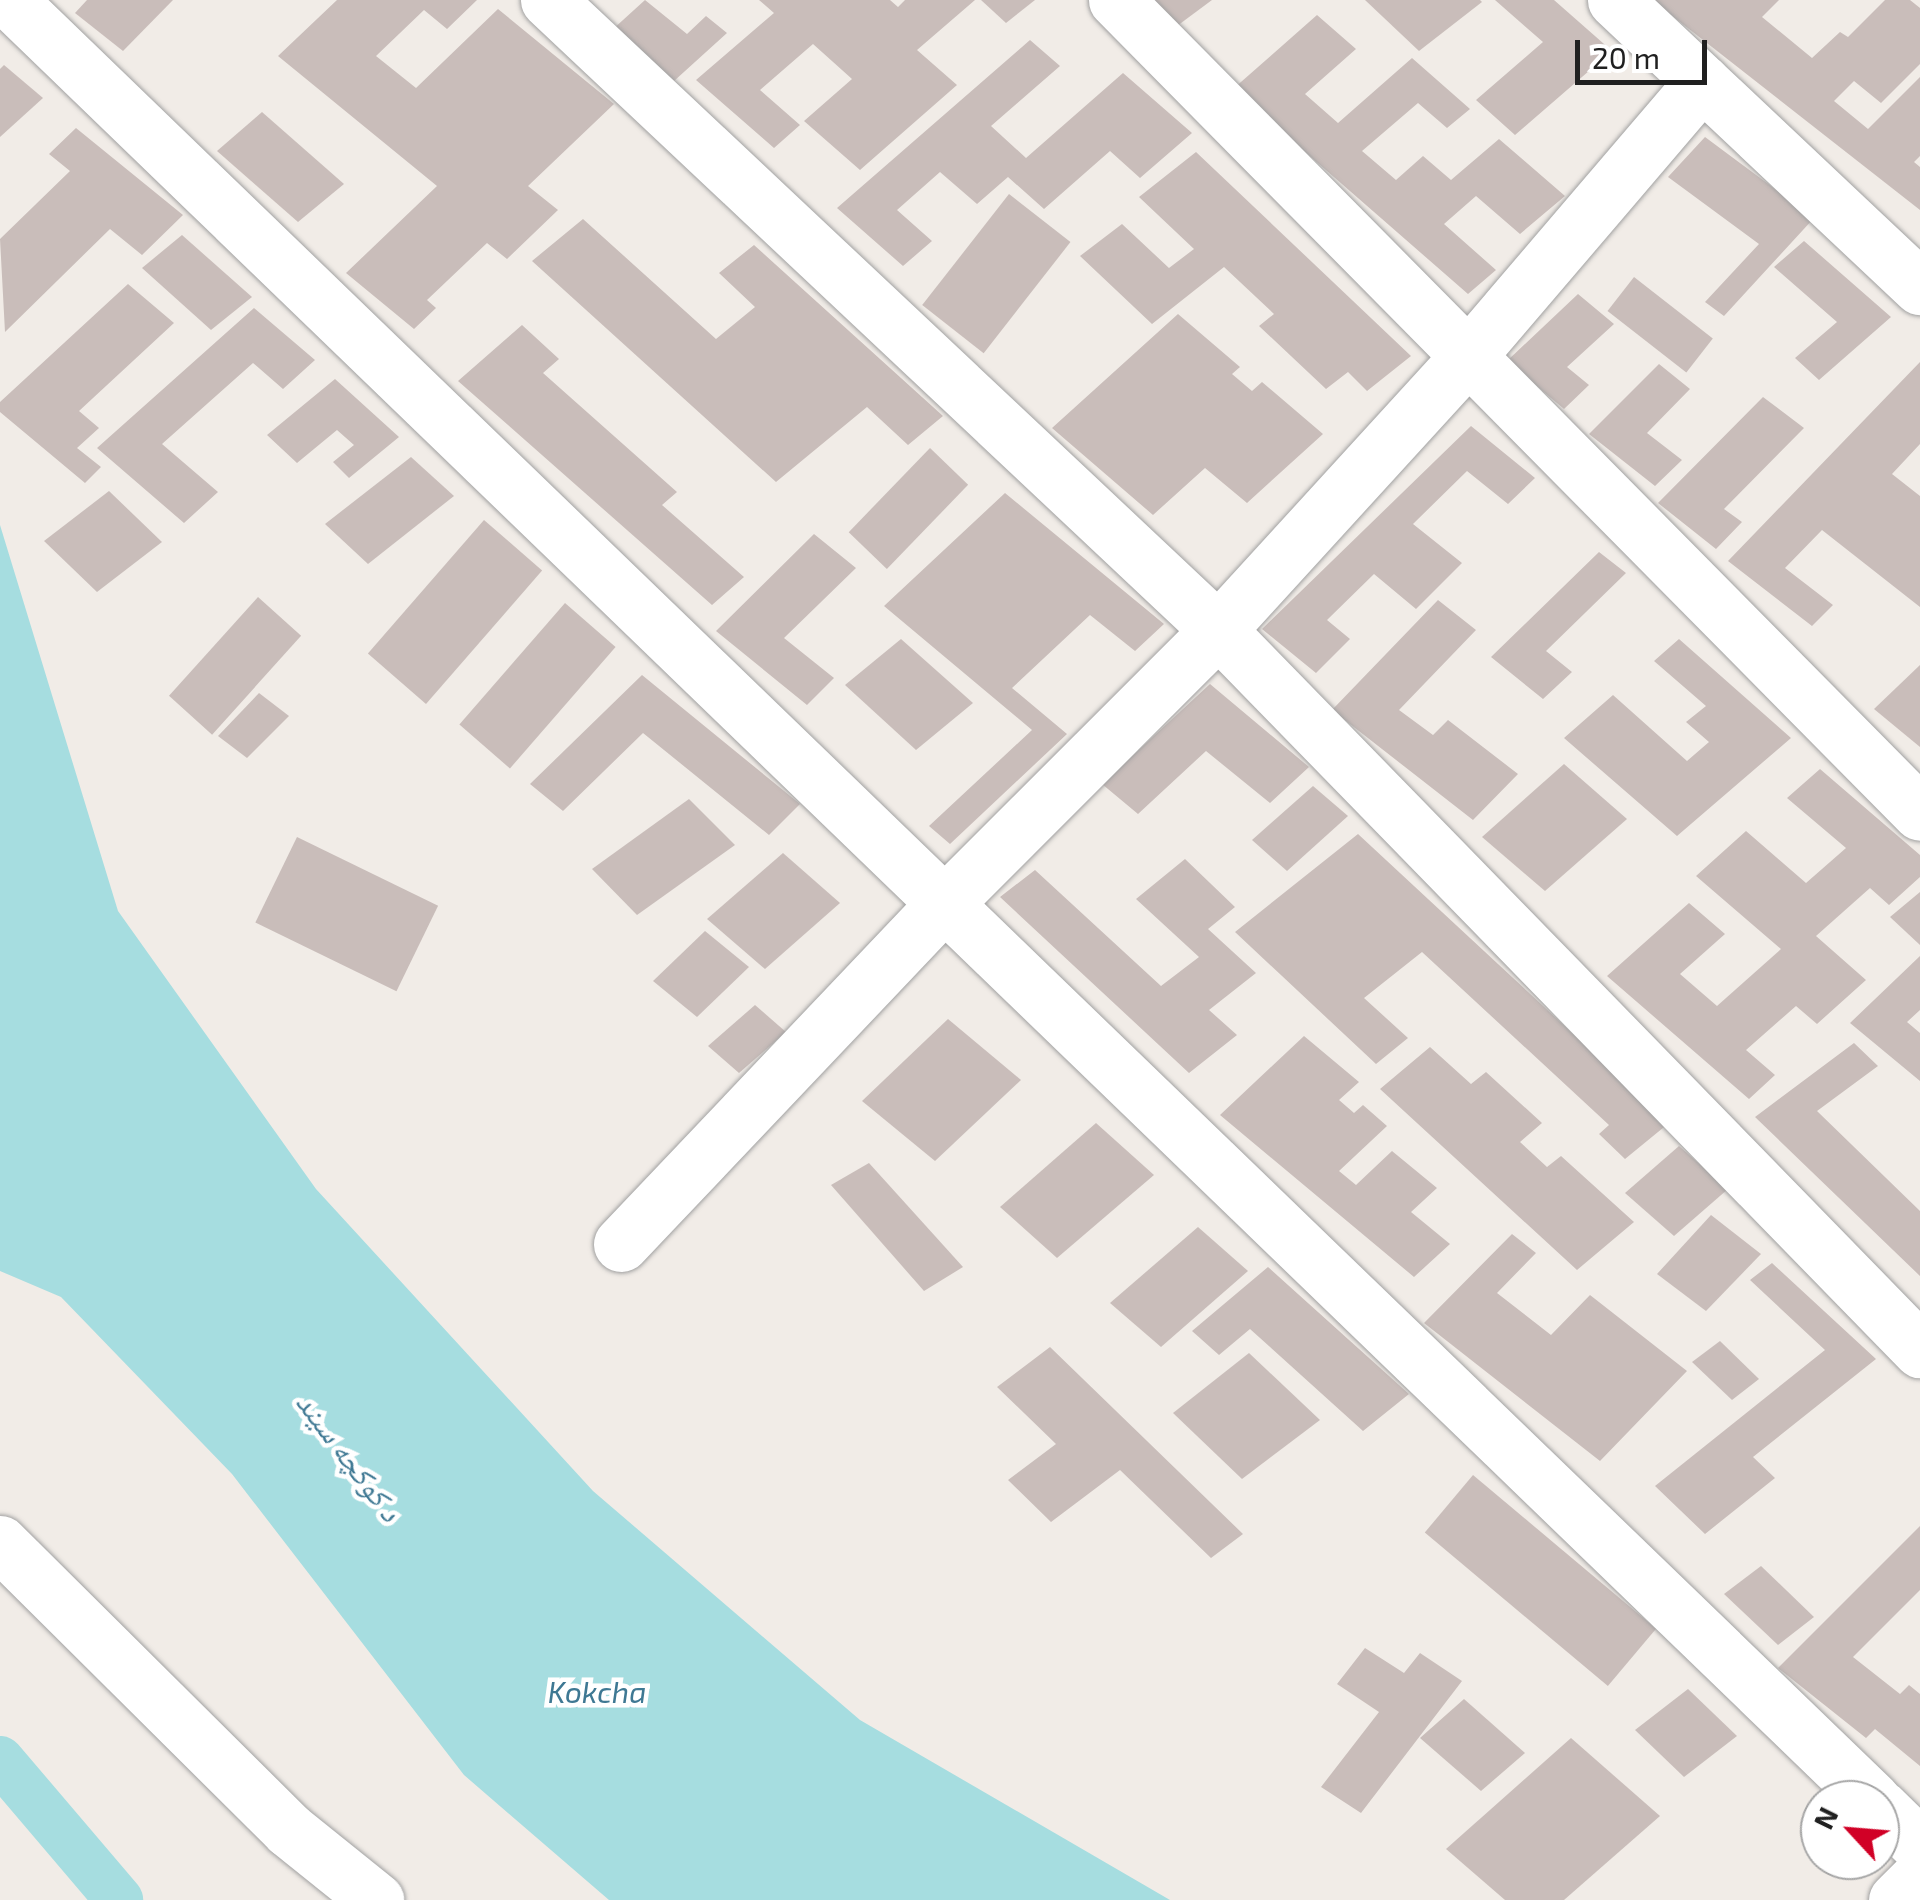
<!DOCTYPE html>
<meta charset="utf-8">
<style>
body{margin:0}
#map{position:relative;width:1920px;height:1900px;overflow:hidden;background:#f1ece7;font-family:"Exo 2","Noto Naskh Arabic",sans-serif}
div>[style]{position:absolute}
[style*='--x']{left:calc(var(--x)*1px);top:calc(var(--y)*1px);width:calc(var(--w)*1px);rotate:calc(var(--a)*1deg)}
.water>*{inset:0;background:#a6dde0}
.canal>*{height:48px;margin:-24px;padding:0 24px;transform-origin:24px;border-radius:24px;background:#a6dde0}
.building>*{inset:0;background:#c9bdba;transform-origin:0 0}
.roads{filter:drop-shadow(0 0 2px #a1a1a1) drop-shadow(0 0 2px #a1a1a1)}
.minor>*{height:55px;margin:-27.5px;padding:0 27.5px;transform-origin:27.5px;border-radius:27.5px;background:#fff}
span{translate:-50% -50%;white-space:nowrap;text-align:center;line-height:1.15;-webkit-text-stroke:9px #fff;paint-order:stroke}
.water-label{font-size:30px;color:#3e7893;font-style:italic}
.north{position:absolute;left:1800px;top:1780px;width:100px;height:100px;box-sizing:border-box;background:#fff;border:2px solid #a6a6a6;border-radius:50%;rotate:296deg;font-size:28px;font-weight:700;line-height:40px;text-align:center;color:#202020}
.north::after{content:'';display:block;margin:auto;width:35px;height:45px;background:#d10026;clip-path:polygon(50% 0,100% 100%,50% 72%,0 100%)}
.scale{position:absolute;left:1575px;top:40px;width:132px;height:45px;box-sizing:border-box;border:5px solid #202020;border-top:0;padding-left:12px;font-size:30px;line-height:35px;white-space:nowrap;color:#202020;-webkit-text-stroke:8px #fff;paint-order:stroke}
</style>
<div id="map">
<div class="water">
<i style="clip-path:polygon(0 525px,118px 911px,316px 1189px,593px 1491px,860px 1720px,1170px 1900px,609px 1900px,464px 1775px,232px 1474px,61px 1297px,0 1271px)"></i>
</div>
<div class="canal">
<i style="--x:0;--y:1760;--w:184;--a:49.6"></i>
</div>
<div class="building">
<i style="clip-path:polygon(87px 0,173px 0,123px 51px,75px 13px)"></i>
<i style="clip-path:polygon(337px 0,477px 0,447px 29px,424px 10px,376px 56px,416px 88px,498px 9px,614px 104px,528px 186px,558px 210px,507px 259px,487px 243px,427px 300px,436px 308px,414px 329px,346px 273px,437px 186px,278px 56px)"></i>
<i style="clip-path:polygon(645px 0,687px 34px,706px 16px,727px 33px,674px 81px,612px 30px)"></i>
<i style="clip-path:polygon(759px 0,890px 0,898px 7px,905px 0,975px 0,917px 50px,957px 85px,860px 170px,804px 121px,852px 79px,813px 44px,760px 90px,800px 125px,774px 148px,696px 80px,774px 13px)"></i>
<i style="clip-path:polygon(981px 0,1035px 0,1006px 23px)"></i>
<i style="clip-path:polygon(1151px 0,1212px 0,1177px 26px)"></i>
<i style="clip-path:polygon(1365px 0,1480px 0,1482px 2px,1419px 51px)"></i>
<i style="clip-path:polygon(1495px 0,1554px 0,1612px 51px,1515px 135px,1476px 100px,1543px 42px)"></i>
<i style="clip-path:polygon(1652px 0,1779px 0,1762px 17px,1812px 58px,1840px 32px,1848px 37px,1885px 0,1910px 0,1920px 8px,1920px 64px,1881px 103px,1854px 81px,1834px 101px,1868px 129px,1920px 77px,1920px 156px,1914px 162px,1920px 167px,1920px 210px)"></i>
<i style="clip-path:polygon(1317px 15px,1356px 49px,1305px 94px,1338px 123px,1412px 58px,1470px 109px,1447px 128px,1418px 103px,1362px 151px,1396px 180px,1423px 156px,1451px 180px,1499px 139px,1565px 196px,1520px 234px,1476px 196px,1444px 224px,1496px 270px,1468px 294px,1233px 89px)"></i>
<i style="clip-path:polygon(1030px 40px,1060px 66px,991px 126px,1026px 158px,1123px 73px,1192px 133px,1140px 178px,1110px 151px,1044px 209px,1008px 177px,977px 204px,940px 172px,897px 210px,932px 241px,903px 266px,837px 208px)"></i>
<i style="clip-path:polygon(4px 65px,43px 98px,0 137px,0 69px)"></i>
<i style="clip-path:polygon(262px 112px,344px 184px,298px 222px,217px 151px)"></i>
<i style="clip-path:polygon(76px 128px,183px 215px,142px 255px,110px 229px,5px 332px,0 239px,70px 171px,49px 154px)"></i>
<i style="clip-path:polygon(1705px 137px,1814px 218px,1724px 316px,1705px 302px,1759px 244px,1668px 177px)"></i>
<i style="clip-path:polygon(1196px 152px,1411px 356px,1367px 391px,1348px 372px,1326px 389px,1259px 326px,1274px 314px,1224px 267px,1152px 324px,1080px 256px,1122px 224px,1169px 268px,1194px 249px,1139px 197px)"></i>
<i style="left:1009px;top:194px;width:78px;height:141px;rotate:38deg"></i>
<i style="clip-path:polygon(583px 219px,716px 339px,755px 307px,719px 273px,754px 245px,943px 416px,908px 445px,867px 407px,776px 482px,532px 261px)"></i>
<i style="clip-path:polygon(182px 235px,252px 297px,211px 330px,142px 268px)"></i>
<i style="clip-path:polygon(1804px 241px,1891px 317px,1819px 380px,1795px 358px,1837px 322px,1774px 267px)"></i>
<i style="left:1634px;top:277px;width:100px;height:43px;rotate:38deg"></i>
<i style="clip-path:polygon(128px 284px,174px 323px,79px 411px,99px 428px,77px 448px,101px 467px,85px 483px,0 412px,0 402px)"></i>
<i style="clip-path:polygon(1578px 294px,1614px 324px,1567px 367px,1589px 385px,1564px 409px,1507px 361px)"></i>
<i style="clip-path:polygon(254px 308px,315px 360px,283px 389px,253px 363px,162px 444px,218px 492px,184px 523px,97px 448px)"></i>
<i style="clip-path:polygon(1178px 314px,1240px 367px,1232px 374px,1252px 391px,1262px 382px,1323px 434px,1247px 503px,1205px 468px,1153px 515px,1052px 428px)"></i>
<i style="clip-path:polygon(522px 325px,559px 359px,543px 373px,677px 492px,662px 505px,744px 577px,712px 605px,458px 381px)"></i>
<i style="clip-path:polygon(1920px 362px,1920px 444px,1892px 474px,1920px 496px,1920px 607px,1822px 530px,1785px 568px,1833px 605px,1812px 626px,1728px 561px)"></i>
<i style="clip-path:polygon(1659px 364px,1690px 389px,1647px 433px,1682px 460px,1655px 486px,1589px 434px)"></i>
<i style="clip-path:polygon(335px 379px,399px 437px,349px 478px,333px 462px,354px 445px,337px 430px,297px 463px,267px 435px)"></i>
<i style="clip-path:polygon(1763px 397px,1804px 428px,1724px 509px,1742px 522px,1716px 549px,1658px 503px)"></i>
<i style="clip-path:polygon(1471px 426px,1535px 478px,1508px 504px,1467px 471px,1413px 524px,1462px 563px,1416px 609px,1374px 574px,1327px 620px,1350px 639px,1316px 673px,1262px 629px)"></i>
<i style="left:930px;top:448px;width:53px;height:117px;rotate:44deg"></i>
<i style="clip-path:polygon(411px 457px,454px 496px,368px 564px,325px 524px)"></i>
<i style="clip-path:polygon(109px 491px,162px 542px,97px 592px,44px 541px)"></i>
<i style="clip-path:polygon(1005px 493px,1164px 624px,1135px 651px,1090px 615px,1012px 688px,1067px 734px,950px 844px,929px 826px,1032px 730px,884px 606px)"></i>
<i style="left:484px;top:520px;width:77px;height:177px;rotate:41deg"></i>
<i style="clip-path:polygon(814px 534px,856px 568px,784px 638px,834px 678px,807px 705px,716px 631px)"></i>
<i style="clip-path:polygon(1599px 552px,1626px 573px,1546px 651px,1572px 672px,1543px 699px,1491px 657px)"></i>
<i style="left:258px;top:597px;width:58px;height:133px;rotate:42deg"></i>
<i style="clip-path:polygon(1438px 600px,1476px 630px,1399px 710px,1433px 735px,1448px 720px,1518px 774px,1473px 820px,1332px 710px)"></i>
<i style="left:565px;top:603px;width:67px;height:161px;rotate:41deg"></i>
<i style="clip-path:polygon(901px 639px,973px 703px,916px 750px,845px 685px)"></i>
<i style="clip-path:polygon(1679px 639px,1791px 738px,1677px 836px,1564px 738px,1613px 695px,1687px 761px,1709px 742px,1686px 722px,1706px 706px,1654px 661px)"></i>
<i style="clip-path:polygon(1920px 665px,1920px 747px,1874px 709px)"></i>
<i style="clip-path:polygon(642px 675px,800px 804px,769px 835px,643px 733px,563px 811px,530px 784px)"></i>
<i style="clip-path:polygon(1210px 684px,1309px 767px,1270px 803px,1206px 751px,1138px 814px,1102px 784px)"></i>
<i style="clip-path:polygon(259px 693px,289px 716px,247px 758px,218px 736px)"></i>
<i style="clip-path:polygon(1564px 764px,1627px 819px,1545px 891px,1482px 837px)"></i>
<i style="clip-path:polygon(1820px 769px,1920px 855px,1920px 877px,1889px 905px,1870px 888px,1816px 936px,1866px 980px,1817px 1024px,1796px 1006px,1746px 1050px,1775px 1075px,1749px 1099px,1607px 976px,1689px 903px,1725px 934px,1680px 974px,1717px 1006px,1781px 949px,1696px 876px,1746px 831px,1806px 883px,1846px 848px,1787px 798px)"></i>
<i style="clip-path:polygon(1313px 786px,1348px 816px,1287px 871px,1252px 840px)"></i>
<i style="clip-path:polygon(689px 799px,735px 845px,637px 915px,592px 869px)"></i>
<i style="clip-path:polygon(1358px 834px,1669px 1123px,1625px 1159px,1599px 1134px,1609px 1125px,1422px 952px,1364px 998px,1408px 1038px,1376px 1064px,1235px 932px)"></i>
<i style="left:297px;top:837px;width:157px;height:95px;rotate:26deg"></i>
<i style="clip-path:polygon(783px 853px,840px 903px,765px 969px,707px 919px)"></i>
<i style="clip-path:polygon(1185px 859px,1235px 907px,1208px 929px,1256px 973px,1209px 1010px,1237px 1035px,1189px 1073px,1000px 897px,1035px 870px,1161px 986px,1199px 957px,1136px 899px)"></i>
<i style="clip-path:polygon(1920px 892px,1920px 945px,1890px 917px)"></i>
<i style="clip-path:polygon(705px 931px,749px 967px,697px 1017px,653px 981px)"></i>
<i style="clip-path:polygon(1920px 956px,1920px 1010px,1907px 1022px,1920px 1033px,1920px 1081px,1850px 1023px)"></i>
<i style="clip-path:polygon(755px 1005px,786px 1032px,739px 1073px,708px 1046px)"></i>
<i style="clip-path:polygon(948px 1019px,1021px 1080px,935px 1161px,862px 1101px)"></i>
<i style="clip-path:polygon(1304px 1036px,1359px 1082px,1339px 1100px,1354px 1113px,1363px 1105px,1387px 1126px,1339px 1171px,1356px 1185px,1392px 1151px,1437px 1188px,1411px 1212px,1450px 1244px,1414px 1277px,1220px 1115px)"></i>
<i style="clip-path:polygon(1854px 1043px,1878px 1066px,1817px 1111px,1920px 1211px,1920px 1276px,1755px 1117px)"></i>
<i style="clip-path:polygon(1430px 1047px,1471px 1084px,1486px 1072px,1542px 1123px,1520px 1142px,1547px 1167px,1561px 1156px,1634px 1222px,1577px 1270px,1380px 1089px)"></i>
<i style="clip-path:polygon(1096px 1123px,1154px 1175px,1057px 1258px,1000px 1207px)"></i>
<i style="clip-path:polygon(1679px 1146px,1728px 1189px,1674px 1236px,1625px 1193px)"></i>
<i style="clip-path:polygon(869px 1163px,963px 1267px,924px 1291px,831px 1185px)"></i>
<i style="clip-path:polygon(1711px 1215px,1761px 1254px,1706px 1311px,1657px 1274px)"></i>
<i style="clip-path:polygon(1198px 1227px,1248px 1271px,1161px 1347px,1110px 1303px)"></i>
<i style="clip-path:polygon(1512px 1234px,1536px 1253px,1497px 1293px,1551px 1335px,1590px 1295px,1687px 1371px,1600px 1461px,1424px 1323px)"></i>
<i style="clip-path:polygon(1772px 1263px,1876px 1359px,1753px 1457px,1775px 1478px,1705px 1534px,1655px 1486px,1825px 1350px,1750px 1280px)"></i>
<i style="clip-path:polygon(1268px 1267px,1409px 1394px,1363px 1431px,1250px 1329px,1219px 1355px,1192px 1331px)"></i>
<i style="clip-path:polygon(1720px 1341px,1759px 1379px,1732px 1400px,1692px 1362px)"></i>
<i style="clip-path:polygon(1050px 1347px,1243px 1534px,1211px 1558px,1120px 1470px,1051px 1522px,1008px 1480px,1056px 1444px,997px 1387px)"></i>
<i style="clip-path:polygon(1249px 1353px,1320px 1420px,1242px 1479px,1173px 1413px)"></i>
<i style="left:1473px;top:1475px;width:239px;height:75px;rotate:40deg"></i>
<i style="clip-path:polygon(1920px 1526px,1920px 1590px,1853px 1657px,1900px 1694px,1909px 1685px,1920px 1694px,1920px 1766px,1875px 1729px,1866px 1738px,1778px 1668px)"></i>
<i style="clip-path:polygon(1761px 1566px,1814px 1617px,1778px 1645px,1724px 1594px)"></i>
<i style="clip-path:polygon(1365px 1648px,1404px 1673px,1420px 1653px,1462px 1681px,1361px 1813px,1321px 1787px,1379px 1712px,1337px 1684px)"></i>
<i style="clip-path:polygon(1688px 1689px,1737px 1736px,1684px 1777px,1635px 1730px)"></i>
<i style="clip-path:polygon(1464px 1699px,1525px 1753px,1481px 1791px,1420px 1738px)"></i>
<i style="clip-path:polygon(1571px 1738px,1660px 1816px,1564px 1900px,1505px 1900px,1446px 1849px)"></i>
</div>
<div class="roads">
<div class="minor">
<i style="--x:9;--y:0;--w:2591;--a:44"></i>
<i style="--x:548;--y:0;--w:920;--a:43.24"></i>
<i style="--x:1218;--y:630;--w:1006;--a:45.73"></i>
<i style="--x:1116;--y:0;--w:1143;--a:45.32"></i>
<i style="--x:1615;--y:0;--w:419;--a:43.3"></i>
<i style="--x:621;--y:1244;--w:473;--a:-46.5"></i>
<i style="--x:947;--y:901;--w:383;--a:-45"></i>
<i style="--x:1218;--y:630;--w:372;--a:-47.6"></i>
<i style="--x:1469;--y:355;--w:359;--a:-49.5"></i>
<i style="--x:0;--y:1543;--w:407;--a:44.8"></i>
<i style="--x:289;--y:1830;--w:112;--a:38.8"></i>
<i style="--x:1880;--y:1807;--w:56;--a:44.3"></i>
<i style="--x:1896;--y:1900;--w:34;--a:-45"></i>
</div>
</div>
<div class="water-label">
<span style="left:350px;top:1456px;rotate:53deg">د کوکچه سیند</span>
<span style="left:597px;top:1691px">Kokcha</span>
</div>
<div class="north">N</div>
<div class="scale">20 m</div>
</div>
